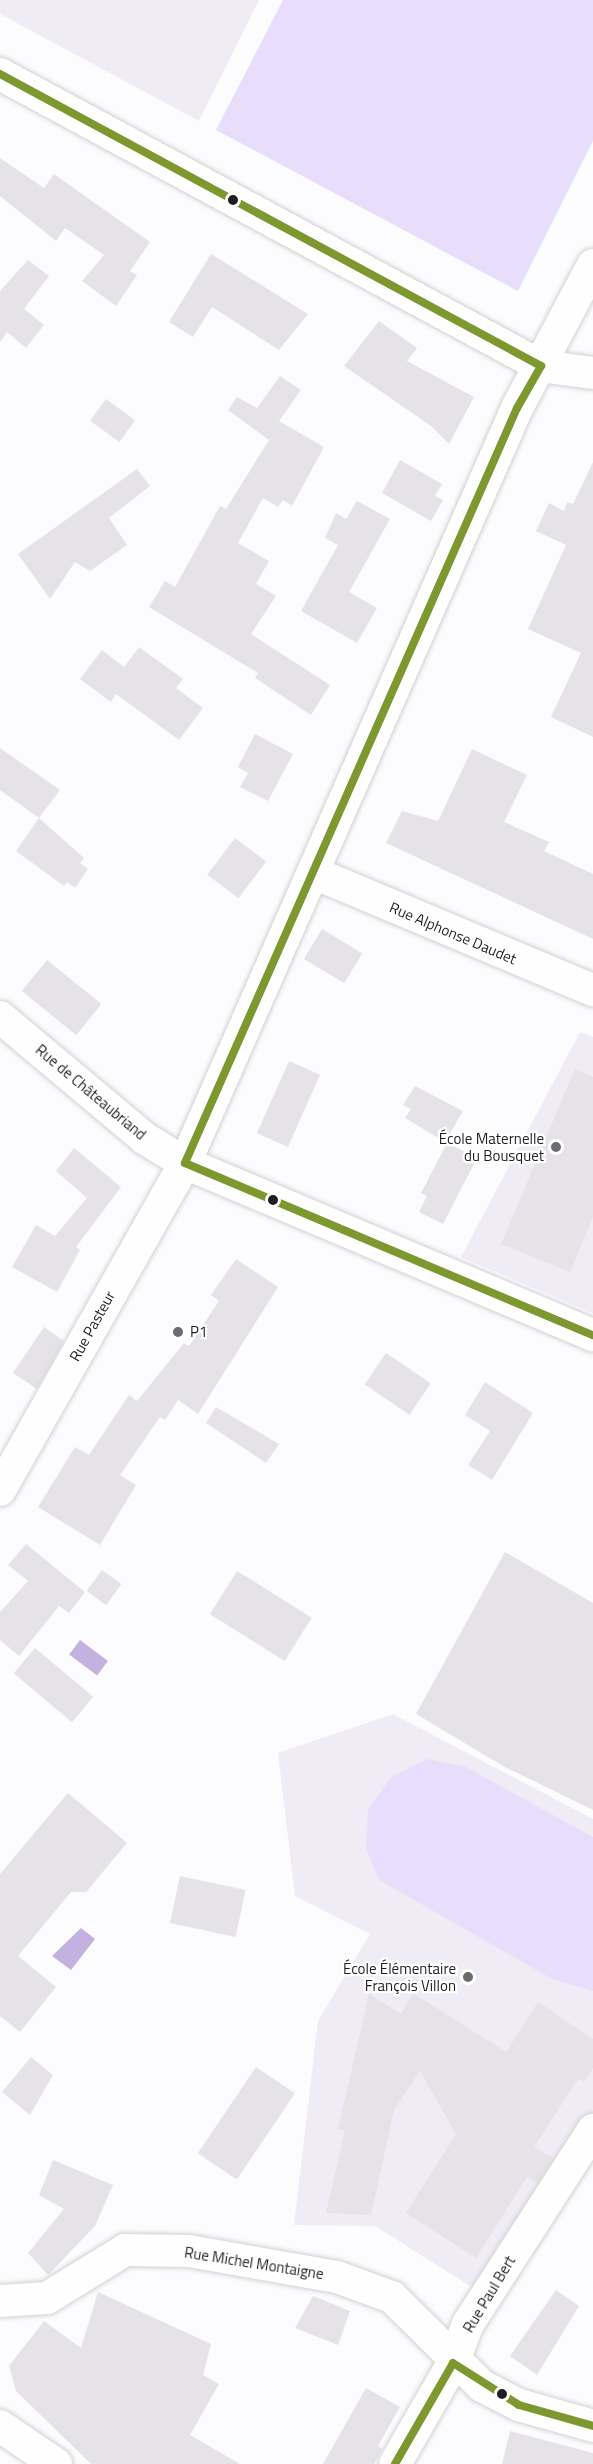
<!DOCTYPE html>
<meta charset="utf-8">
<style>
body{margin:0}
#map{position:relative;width:593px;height:2464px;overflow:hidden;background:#fcfbfd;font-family:"Titillium Web",sans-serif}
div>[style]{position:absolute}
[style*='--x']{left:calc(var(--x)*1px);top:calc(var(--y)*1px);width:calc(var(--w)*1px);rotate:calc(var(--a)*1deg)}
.built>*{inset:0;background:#efecf5}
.green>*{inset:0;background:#e8defb}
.water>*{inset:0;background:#c3b1df;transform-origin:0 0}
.building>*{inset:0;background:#e5e3e7;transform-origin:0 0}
.roads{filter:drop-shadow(0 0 2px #d2d1d4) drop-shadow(0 0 2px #d2d1d4)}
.street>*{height:32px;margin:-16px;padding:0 16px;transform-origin:16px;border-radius:16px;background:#fffeff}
.bus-1>*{height:8px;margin:-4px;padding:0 4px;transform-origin:4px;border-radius:4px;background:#7c982e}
.dots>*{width:16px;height:16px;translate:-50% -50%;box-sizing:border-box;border:3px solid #fff;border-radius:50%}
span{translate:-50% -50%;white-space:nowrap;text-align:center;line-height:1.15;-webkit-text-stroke:4.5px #fff;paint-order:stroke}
.street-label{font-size:15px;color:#201e23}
.poi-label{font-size:15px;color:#201e23}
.right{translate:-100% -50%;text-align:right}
.left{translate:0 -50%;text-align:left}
</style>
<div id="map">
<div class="built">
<i style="clip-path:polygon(0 0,259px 0,199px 121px,0 14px)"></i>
<i style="clip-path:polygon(580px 1032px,593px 1037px,593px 1313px,461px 1257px)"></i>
<i style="clip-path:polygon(393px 1714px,593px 1819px,593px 2116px,478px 2291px,375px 2226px,294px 2225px,318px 2021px,370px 1934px,295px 1896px,278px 1753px)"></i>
</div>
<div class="green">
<i style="clip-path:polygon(283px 0,593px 0,593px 141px,518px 291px,216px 130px)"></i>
<i style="clip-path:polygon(427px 1759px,466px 1767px,593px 1837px,593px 1991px,552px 1979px,379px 1880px,366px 1849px,368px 1810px,391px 1777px)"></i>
</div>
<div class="water">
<i style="left:80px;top:1640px;width:35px;height:18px;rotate:37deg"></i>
<i style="clip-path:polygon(81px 1928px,95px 1939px,71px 1970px,52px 1956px)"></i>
</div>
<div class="building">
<i style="clip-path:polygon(0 158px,44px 188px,54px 174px,150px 242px,130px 271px,137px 275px,116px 306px,82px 281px,104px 255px,65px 228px,56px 241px,0 196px)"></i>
<i style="clip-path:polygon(211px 254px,308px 314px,279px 350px,212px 307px,193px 337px,169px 322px)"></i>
<i style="clip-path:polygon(28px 260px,49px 276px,24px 309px,44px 325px,26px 348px,7px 332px,0 342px,0 291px)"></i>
<i style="clip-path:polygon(379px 321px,417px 348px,407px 361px,474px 397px,449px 444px,431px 426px,344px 366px)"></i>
<i style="clip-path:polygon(280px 376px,301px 390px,279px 421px,324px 447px,292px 506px,283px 500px,278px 507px,263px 498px,238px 543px,269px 561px,256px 584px,276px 596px,251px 634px,330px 685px,311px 715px,255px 678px,258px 673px,149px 607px,165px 581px,175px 587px,220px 506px,226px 509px,269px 440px,228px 410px,237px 397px,257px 408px)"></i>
<i style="left:106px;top:399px;width:36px;height:27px;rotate:36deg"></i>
<i style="clip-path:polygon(400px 460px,442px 484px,435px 496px,443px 500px,431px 521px,382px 493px)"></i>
<i style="clip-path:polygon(593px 462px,593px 737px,551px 717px,581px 653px,528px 629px,566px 545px,536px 531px,549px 503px,564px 511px,567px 502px,573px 504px)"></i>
<i style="clip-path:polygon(137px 469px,150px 486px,109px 518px,127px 545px,90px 571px,75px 562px,50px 599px,18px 554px)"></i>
<i style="clip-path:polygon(357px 501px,390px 519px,349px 592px,377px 608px,357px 643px,301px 611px,338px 545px,325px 538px,336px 513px,346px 519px)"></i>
<i style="clip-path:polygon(139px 647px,183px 679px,176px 688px,203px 708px,179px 740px,116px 694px,111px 702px,80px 679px,102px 650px,124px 667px)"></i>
<i style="clip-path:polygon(255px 734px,293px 754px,268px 801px,240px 787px,248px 773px,238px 767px)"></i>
<i style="clip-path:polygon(0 748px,60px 790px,39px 818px,0 790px)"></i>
<i style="clip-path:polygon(472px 749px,527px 775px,504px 822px,549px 842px,544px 851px,593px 874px,593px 939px,386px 843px,402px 811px,438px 821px)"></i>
<i style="clip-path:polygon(39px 818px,84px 858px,80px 863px,88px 869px,75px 888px,67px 882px,64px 886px,16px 851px)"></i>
<i style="left:235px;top:838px;width:39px;height:46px;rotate:37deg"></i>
<i style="left:322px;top:929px;width:47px;height:35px;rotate:31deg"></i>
<i style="left:47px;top:960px;width:70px;height:40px;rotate:39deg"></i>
<i style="left:289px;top:1061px;width:34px;height:79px;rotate:24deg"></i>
<i style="clip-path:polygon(575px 1069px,593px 1077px,593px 1217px,570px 1272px,501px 1244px)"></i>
<i style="clip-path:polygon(415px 1086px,463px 1111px,445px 1142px,405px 1118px,411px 1109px,403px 1105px)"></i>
<i style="clip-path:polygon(447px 1143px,477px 1158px,443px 1224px,419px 1212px,427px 1196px,421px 1193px)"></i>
<i style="clip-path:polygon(74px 1148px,121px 1187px,76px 1247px,80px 1250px,57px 1292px,12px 1267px,36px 1225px,55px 1236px,87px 1198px,56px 1171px)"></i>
<i style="clip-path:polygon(236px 1259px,278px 1287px,198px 1414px,178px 1400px,165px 1420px,160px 1417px,120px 1475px,136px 1485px,100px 1545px,38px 1507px,75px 1447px,89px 1455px,129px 1395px,137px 1401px,184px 1343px,189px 1346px,219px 1301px,211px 1295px)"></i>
<i style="clip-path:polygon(44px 1327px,64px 1341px,37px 1389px,13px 1373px)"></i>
<i style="left:386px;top:1353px;width:54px;height:38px;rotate:34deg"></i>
<i style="clip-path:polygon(485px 1382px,533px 1413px,492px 1480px,468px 1465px,490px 1431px,465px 1415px)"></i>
<i style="clip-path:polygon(216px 1407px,279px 1444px,266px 1463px,206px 1423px)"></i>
<i style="clip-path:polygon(26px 1544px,85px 1592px,69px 1613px,59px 1606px,19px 1656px,0 1640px,0 1612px,28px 1581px,8px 1565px)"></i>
<i style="clip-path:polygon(505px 1552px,593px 1603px,593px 1810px,503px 1766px,416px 1714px)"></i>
<i style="left:102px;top:1570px;width:24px;height:26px;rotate:36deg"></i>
<i style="left:237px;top:1571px;width:88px;height:51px;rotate:32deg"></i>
<i style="left:35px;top:1648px;width:76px;height:33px;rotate:40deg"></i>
<i style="clip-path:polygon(68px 1793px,127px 1843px,86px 1892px,71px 1892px,18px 1956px,56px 1987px,20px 2032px,0 2016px,0 1874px)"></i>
<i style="left:180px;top:1876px;width:67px;height:48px;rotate:12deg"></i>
<i style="clip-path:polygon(413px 1993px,506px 2052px,538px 2002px,593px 2039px,593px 2068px,584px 2082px,578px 2079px,534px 2147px,553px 2158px,537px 2183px,527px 2177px,476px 2258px,406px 2213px,456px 2134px,420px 2071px,394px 2110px,371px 2215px,326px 2213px,345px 2130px,338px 2129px,369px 1994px,401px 2014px)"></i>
<i style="clip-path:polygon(31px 2057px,53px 2075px,30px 2115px,2px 2092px)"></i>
<i style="left:256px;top:2067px;width:47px;height:104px;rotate:34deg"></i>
<i style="clip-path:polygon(53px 2160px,113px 2185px,95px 2226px,48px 2275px,28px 2253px,64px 2209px,39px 2195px)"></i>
<i style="clip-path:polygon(556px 2290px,579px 2306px,537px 2375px,510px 2356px)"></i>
<i style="clip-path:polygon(98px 2292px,211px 2344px,203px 2375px,219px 2384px,190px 2435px,240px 2464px,91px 2464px,16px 2391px,9px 2366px,44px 2321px,81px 2348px)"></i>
<i style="clip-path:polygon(313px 2296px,350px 2311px,338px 2345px,295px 2328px)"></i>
<i style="clip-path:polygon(366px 2388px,400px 2407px,378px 2446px,382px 2449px,374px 2464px,323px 2464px)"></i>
<i style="clip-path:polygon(510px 2431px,593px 2453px,593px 2464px,502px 2464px)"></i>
</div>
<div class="roads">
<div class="street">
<i style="--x:0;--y:74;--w:615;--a:28.36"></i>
<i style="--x:541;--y:366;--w:52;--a:7.7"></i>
<i style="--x:314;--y:873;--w:303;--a:22.8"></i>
<i style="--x:0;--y:1017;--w:188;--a:40"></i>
<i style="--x:144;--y:1138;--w:48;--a:31.4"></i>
<i style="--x:185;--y:1163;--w:443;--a:22.9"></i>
<i style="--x:0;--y:1490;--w:376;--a:-60.5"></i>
<i style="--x:185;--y:1163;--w:825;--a:-66.26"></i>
<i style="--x:517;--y:408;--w:162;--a:-62"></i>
<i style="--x:0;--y:2301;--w:47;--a:-3.7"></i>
<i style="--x:47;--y:2298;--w:92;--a:-31.6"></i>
<i style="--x:125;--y:2250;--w:64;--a:0.9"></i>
<i style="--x:189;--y:2251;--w:150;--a:10"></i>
<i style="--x:337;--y:2277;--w:59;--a:20"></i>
<i style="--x:392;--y:2297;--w:127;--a:44.7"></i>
<i style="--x:482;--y:2386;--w:42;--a:27.2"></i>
<i style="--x:519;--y:2405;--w:77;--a:15.8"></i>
<i style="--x:0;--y:2426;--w:68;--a:34.2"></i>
<i style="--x:395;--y:2464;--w:116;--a:-60.1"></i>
<i style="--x:453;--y:2363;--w:42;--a:-69"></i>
<i style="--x:468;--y:2324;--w:231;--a:-57.2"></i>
</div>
</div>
<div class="bus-1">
<i style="--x:0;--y:74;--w:615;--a:28.36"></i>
<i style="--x:541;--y:366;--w:48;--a:119.7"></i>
<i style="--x:517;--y:408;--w:825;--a:113.74"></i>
<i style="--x:185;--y:1163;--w:443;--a:22.9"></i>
<i style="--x:395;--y:2464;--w:116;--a:-60.1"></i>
<i style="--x:453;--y:2363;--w:78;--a:32.5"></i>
<i style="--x:519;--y:2405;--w:77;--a:15.8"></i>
</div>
<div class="dots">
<i style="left:233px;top:200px;background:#201e23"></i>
<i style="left:556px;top:1147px;background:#6d6b6f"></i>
<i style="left:273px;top:1200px;background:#201e23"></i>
<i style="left:178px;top:1332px;background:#6d6b6f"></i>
<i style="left:468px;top:1977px;background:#6d6b6f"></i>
<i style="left:502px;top:2394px;background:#201e23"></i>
</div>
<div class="street-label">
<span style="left:453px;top:933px;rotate:23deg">Rue Alphonse Daudet</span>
<span style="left:91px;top:1092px;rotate:40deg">Rue de Châteaubriand</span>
<span style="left:92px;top:1326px;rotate:-61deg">Rue Pasteur</span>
<span style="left:254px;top:2263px;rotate:9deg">Rue Michel Montaigne</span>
<span style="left:489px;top:2294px;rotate:-59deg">Rue Paul Bert</span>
</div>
<div class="poi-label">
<span class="right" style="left:544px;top:1147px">École Maternelle<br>du Bousquet</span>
<span class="left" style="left:190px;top:1332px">P1</span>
<span class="right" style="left:456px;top:1977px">École Élémentaire<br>François Villon</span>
</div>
</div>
